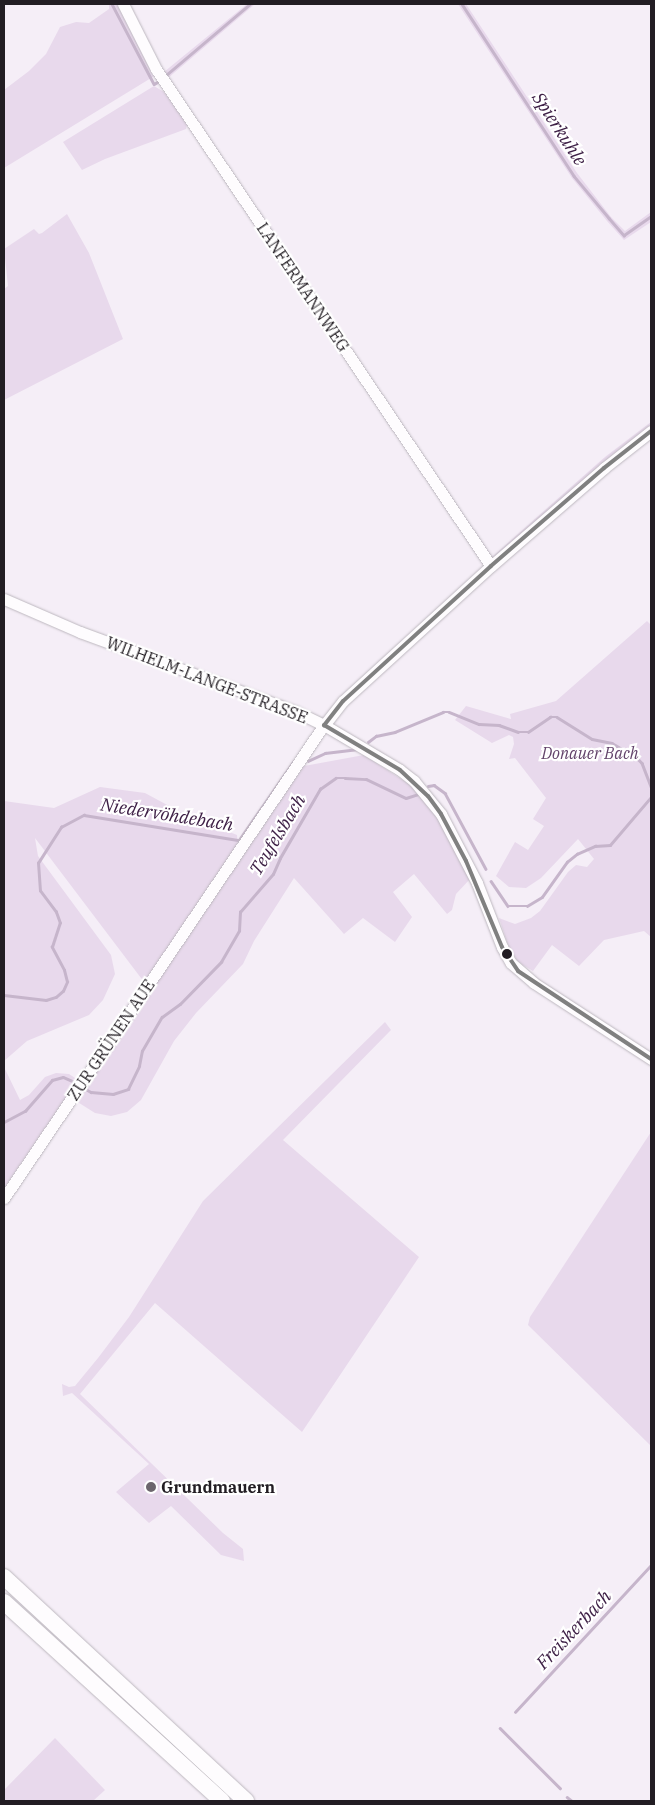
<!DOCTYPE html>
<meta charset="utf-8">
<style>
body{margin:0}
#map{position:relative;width:655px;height:1805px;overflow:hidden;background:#f5eef7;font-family:"IBM Plex Serif",serif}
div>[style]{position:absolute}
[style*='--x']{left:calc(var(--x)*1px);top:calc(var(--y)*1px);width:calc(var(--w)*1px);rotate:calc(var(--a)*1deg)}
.green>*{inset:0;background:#e8d9ec}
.stream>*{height:2.5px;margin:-1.25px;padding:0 1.25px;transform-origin:1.25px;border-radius:1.25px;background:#c6b5cb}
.roads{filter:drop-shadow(0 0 1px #bdb8bf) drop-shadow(0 0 1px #bdb8bf)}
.minor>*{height:11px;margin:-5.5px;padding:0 5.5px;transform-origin:5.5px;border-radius:5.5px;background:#fefcfe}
.highway>*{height:16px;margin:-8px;padding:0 8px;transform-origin:8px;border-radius:8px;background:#fefcfe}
.bus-1>*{height:4px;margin:-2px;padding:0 2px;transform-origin:2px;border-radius:2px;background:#808080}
.dots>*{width:14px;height:14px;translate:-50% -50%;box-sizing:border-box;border:2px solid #fff;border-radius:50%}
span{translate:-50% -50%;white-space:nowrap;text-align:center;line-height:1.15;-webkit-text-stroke:4.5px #fff;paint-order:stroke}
.street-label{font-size:16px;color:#221d23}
.park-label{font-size:16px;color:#62426a;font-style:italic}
.poi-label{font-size:16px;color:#221d23;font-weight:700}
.left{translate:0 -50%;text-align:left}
.water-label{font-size:18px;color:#3e2046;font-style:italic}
.frame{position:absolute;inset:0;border:5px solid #221d23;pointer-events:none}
</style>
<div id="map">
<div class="green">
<i style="clip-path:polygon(109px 4px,119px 4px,156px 75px,4px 168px,4px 90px,29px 71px,46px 54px,60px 27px,76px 22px,89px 23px,109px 9px)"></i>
<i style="clip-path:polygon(247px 4px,255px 4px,168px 78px,492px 557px,605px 457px,651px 422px,651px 426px,491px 559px,164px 72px)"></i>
<i style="clip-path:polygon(458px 4px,466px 4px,577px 173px,611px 217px,625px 231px,651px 212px,651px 222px,624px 240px,607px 221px,572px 178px)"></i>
<i style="clip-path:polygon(154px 86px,164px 92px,187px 124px,186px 129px,105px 159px,82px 170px,63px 142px)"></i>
<i style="clip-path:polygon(67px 214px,89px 253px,123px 339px,4px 400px,4px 289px,8px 286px,4px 249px,34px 229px,39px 234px,42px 233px)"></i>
<i style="clip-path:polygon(647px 621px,651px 625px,651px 937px,644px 931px,604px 940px,579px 966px,552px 945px,533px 971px,518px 962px,508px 945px,499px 918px,515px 924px,531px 918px,540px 911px,568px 872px,576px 865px,587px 867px,594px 859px,578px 839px,541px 878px,526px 888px,509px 887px,496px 876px,515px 842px,528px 850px,544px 826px,533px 819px,546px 798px,515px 758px,509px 759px,514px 744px,513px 737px,509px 735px,492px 743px,455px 720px,466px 706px,511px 719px,510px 714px,556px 701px)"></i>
<i style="clip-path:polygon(364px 755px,415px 788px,430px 806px,446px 832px,470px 879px,456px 894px,452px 910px,447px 914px,414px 874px,393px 892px,412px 917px,395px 942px,363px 918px,344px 934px,294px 878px,254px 941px,243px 964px,196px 1013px,174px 1041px,141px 1100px,127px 1112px,111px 1116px,95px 1113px,76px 1101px,304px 766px)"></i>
<i style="clip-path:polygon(100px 787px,145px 793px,184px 814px,237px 835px,238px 846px,144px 982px,35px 838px,38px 856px,111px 955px,115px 974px,103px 1000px,89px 1015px,27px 1041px,4px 1061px,4px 801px,54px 808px)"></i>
<i style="clip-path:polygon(385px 1022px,391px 1030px,283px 1140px,419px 1257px,302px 1432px,155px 1303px,80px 1394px,223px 1533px,243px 1549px,244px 1561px,221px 1555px,171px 1506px,149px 1523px,116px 1492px,149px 1464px,72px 1393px,63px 1396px,62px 1384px,69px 1387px,75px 1386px,98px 1358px,129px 1317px,203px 1201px)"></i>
<i style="clip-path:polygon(4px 1067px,20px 1100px,29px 1095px,45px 1077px,56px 1073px,69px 1074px,78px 1080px,4px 1188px)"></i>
<i style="clip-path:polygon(651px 1132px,651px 1446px,528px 1325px,530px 1317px)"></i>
<i style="clip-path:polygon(55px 1738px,105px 1790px,93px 1801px,4px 1801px,4px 1790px)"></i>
</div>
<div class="stream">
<i style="--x:112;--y:4;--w:90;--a:62.3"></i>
<i style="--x:154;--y:84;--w:6;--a:-31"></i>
<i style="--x:462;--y:4;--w:205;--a:56.9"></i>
<i style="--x:574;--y:176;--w:55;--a:50.2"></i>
<i style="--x:609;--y:218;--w:23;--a:49"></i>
<i style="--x:624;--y:235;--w:33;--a:-35"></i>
<i style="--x:165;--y:76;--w:111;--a:-40.3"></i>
<i style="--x:368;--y:742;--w:10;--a:-37"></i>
<i style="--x:376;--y:736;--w:19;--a:-12"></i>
<i style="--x:395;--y:732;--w:52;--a:-22.6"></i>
<i style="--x:443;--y:712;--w:6;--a:0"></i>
<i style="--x:449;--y:712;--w:32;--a:22"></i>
<i style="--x:479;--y:724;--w:20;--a:3"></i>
<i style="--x:499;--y:725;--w:20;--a:20"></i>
<i style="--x:518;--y:732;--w:10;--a:0"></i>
<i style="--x:528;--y:732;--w:27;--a:-34"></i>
<i style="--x:550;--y:717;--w:7;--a:0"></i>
<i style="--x:557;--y:717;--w:41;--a:32.2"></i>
<i style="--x:592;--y:739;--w:20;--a:11"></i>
<i style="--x:612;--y:743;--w:29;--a:31"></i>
<i style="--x:637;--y:758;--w:7;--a:45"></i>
<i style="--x:642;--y:763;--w:26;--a:69"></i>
<i style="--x:308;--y:761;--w:19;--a:-25"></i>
<i style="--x:325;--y:753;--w:31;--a:-7"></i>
<i style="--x:428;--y:786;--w:6;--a:-9"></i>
<i style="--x:434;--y:785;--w:14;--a:36"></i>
<i style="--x:445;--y:793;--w:86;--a:61.7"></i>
<i style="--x:491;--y:881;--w:30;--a:56"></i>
<i style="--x:508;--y:906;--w:19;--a:0"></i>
<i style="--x:527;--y:906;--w:17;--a:-31"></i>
<i style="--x:542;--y:897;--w:43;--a:-54.5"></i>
<i style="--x:567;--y:862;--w:13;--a:-39"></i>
<i style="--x:577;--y:854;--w:20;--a:-24"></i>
<i style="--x:595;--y:846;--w:15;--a:-4"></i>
<i style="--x:610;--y:845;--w:63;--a:-49.5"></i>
<i style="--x:4;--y:995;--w:42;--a:6.8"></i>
<i style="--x:46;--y:1000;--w:10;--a:-17"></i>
<i style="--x:56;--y:997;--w:9;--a:-41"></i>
<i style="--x:63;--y:991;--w:10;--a:-66"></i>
<i style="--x:67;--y:982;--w:12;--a:-104"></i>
<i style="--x:64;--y:970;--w:26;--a:-118"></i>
<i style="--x:52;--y:947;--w:25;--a:-72"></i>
<i style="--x:60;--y:923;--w:12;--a:-110"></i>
<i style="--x:56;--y:912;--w:26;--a:-127"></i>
<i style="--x:40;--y:891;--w:28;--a:-94"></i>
<i style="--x:38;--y:863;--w:43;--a:-57.4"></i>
<i style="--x:61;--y:827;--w:26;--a:-28"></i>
<i style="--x:84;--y:815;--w:157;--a:9.2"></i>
<i style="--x:239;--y:840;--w:95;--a:-55.3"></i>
<i style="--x:84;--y:1088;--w:8;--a:30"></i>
<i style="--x:91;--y:1092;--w:22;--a:5"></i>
<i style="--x:113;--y:1094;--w:16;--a:-18"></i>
<i style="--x:128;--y:1089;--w:25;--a:-64"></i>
<i style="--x:139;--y:1066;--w:15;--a:-79"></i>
<i style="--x:142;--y:1051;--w:39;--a:-60"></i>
<i style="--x:162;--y:1017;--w:22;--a:-36"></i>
<i style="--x:180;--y:1004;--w:59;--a:-45.7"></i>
<i style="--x:221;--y:962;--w:36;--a:-60"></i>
<i style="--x:239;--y:931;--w:19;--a:-87"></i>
<i style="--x:240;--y:912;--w:50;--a:-49"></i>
<i style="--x:273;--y:874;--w:17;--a:-66"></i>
<i style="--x:280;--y:858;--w:80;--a:-59.9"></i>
<i style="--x:320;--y:789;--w:19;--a:-35"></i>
<i style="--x:336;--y:778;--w:9;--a:0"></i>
<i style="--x:345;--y:778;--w:21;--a:3"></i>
<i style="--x:366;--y:779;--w:44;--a:25.4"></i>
<i style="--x:406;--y:798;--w:13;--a:-18"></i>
<i style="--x:4;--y:1122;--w:24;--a:-28"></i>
<i style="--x:25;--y:1111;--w:41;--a:-48.9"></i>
<i style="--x:52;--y:1080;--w:11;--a:-15"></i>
<i style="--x:63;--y:1077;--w:15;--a:23"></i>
<i style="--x:515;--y:1712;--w:200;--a:-47.2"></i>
<i style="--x:500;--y:1728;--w:85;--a:45"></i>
<i style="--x:567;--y:1797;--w:6;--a:39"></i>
</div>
<div class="roads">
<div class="minor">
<i style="--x:123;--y:4;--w:73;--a:63.1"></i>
<i style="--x:156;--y:69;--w:599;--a:56.02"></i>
<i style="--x:4;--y:599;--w:83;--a:23.5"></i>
<i style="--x:80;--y:632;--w:229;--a:20.2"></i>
<i style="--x:295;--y:711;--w:32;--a:26"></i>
<i style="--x:324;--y:725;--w:88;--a:30.6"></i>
<i style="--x:400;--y:770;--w:18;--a:38"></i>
<i style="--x:414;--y:781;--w:43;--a:50.7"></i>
<i style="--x:441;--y:814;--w:78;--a:62.4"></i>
<i style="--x:477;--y:883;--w:69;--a:68.7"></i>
<i style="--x:502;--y:947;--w:18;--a:61"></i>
<i style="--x:511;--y:963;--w:30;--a:41"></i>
<i style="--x:534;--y:983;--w:140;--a:33"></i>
<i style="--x:4;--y:1198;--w:566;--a:-55.94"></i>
<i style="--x:321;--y:729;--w:36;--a:-52"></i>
<i style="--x:343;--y:701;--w:200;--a:-42.4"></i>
<i style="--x:491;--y:566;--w:150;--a:-40.9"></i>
<i style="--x:604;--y:468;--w:60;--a:-38.2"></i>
</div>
<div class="highway">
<i style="--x:4;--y:1577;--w:330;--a:42.8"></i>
<i style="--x:4;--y:1602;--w:295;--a:42.4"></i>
</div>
</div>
<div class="bus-1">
<i style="--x:651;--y:431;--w:60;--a:141.8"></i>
<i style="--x:604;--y:468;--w:150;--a:139.1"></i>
<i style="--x:491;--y:566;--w:200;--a:137.6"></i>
<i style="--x:343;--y:701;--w:31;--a:128"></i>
<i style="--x:324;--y:725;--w:88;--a:30.6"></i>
<i style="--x:400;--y:770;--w:38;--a:43"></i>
<i style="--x:428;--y:796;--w:22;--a:54"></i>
<i style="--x:441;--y:814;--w:53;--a:62"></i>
<i style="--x:466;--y:861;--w:93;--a:67.3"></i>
<i style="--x:502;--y:947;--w:29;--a:56"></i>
<i style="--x:518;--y:971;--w:159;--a:33.5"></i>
</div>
<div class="dots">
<i style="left:507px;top:954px;background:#221d23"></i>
<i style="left:151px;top:1487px;background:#6c666d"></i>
</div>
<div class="street-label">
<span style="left:303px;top:287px;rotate:56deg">LANFERMANNWEG</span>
<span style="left:207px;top:680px;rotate:21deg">WILHELM-LANGE-STRASSE</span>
<span style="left:111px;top:1040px;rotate:-56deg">ZUR GRÜNEN AUE</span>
</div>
<div class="park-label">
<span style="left:590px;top:753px">Donauer Bach</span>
</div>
<div class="poi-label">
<span class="left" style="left:161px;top:1487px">Grundmauern</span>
</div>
<div class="water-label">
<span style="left:559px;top:129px;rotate:57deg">Spierkuhle</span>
<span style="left:167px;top:815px;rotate:9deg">Niedervöhdebach</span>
<span style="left:278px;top:835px;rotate:-59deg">Teufelsbach</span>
<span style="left:574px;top:1630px;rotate:-47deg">Freiskerbach</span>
</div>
<div class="frame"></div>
</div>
